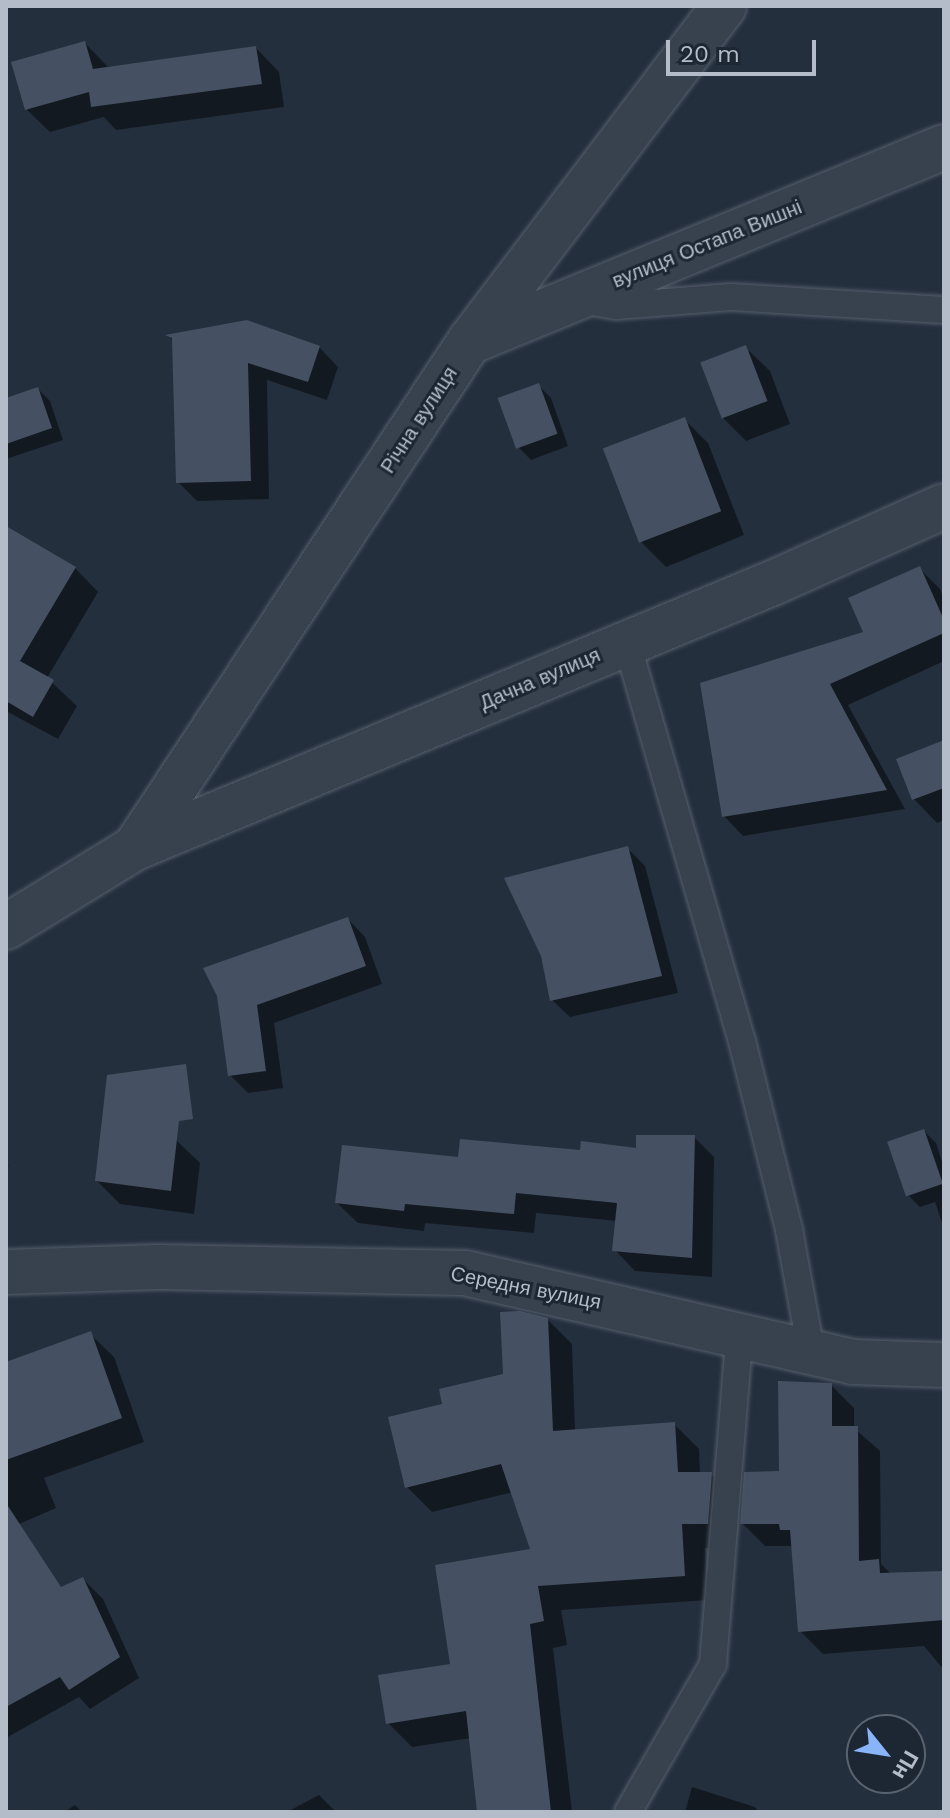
<!DOCTYPE html>
<meta charset="utf-8">
<style>
body{margin:0}
#map{position:relative;width:950px;height:1818px;overflow:hidden;background:#242f3e;font-family:"Work Sans",sans-serif}
div>[style]{position:absolute}
[style*='--x']{left:calc(var(--x)*1px);top:calc(var(--y)*1px);width:calc(var(--w)*1px);rotate:calc(var(--a)*1deg)}
.shadow>*{inset:0;background:#0007;transform-origin:0 0}
.building>*{inset:0;background:#455162;transform-origin:0 0}
.roads{filter:drop-shadow(0 0 2px #565f6c) drop-shadow(0 0 2px #565f6c)}
.service>*{height:26px;margin:-13px;padding:0 13px;transform-origin:13px;border-radius:13px;background:#38414e}
.minor>*{height:44px;margin:-22px;padding:0 22px;transform-origin:22px;border-radius:22px;background:#38414e}
span{translate:-50% -50%;white-space:nowrap;text-align:center;line-height:1.15;-webkit-text-stroke:6px #1d2633;paint-order:stroke}
.street-label{font-size:20px;color:#b4bcc9}
.frame{position:absolute;inset:0;border:8px solid #b4bcc9;pointer-events:none}
.north{position:absolute;left:846px;top:1714px;width:80px;height:80px;box-sizing:border-box;background:#1d2633;border:2px solid #59626f;border-radius:50%;rotate:120deg;font-size:22px;font-weight:700;line-height:32px;text-align:center;color:#b4bcc9}
.north::after{content:'';display:block;margin:auto;width:28px;height:36px;background:#8ab4f8;clip-path:polygon(50% 0,100% 100%,50% 72%,0 100%)}
.scale{position:absolute;left:666px;top:40px;width:150px;height:36px;box-sizing:border-box;border:4px solid #b4bcc9;border-top:0;padding-left:10px;font-size:24px;line-height:28px;white-space:nowrap;color:#b4bcc9;-webkit-text-stroke:6px #1d2633;paint-order:stroke}
</style>
<div id="map">
<div class="shadow">
<i style="clip-path:polygon(85px 43px,108px 67px,256px 48px,279px 72px,284px 107px,116px 130px,104px 117px,50px 132px,26px 109px)"></i>
<i style="clip-path:polygon(169px 336px,319px 347px,338px 367px,327px 400px,267px 380px,269px 499px,197px 501px,178px 482px,174px 342px)"></i>
<i style="clip-path:polygon(746px 348px,770px 371px,790px 424px,746px 441px,722px 417px)"></i>
<i style="clip-path:polygon(539px 386px,551px 398px,568px 446px,531px 460px,519px 448px)"></i>
<i style="clip-path:polygon(38px 389px,50px 401px,63px 440px,6px 459px,6px 400px)"></i>
<i style="clip-path:polygon(684px 419px,708px 443px,744px 535px,666px 567px,642px 543px)"></i>
<i style="clip-path:polygon(6px 559px,75px 568px,98px 592px,47px 678px,77px 706px,58px 739px,6px 711px)"></i>
<i style="clip-path:polygon(920px 569px,940px 589px,944px 599px,944px 661px,848px 705px,905px 809px,743px 836px,724px 816px)"></i>
<i style="clip-path:polygon(944px 742px,944px 820px,937px 823px,914px 799px)"></i>
<i style="clip-path:polygon(627px 848px,645px 866px,678px 993px,570px 1017px,552px 1000px)"></i>
<i style="clip-path:polygon(348px 919px,365px 937px,382px 984px,274px 1023px,283px 1088px,248px 1093px,230px 1075px,219px 996px)"></i>
<i style="clip-path:polygon(924px 1131px,936px 1143px,944px 1168px,944px 1229px,935px 1202px,920px 1207px,908px 1195px)"></i>
<i style="clip-path:polygon(694px 1137px,714px 1157px,712px 1277px,635px 1271px,615px 1250px,618px 1221px,536px 1213px,534px 1233px,425px 1223px,424px 1231px,358px 1223px,337px 1203px,460px 1159px,638px 1150px)"></i>
<i style="clip-path:polygon(176px 1140px,200px 1163px,194px 1214px,120px 1204px,97px 1181px)"></i>
<i style="left:6px;top:1163px;width:4px;height:49px;rotate:45deg"></i>
<i style="clip-path:polygon(547px 1319px,572px 1344px,575px 1431px,674px 1424px,699px 1449px,700px 1474px,711px 1474px,736px 1498px,732px 1548px,705px 1548px,708px 1600px,561px 1610px,567px 1645px,553px 1648px,572px 1812px,479px 1812px,471px 1738px,412px 1747px,388px 1723px,453px 1666px,533px 1551px,513px 1492px,432px 1512px,407px 1487px,444px 1405px,505px 1376px)"></i>
<i style="clip-path:polygon(90px 1334px,114px 1357px,144px 1442px,44px 1478px,56px 1508px,17px 1525px,6px 1513px,6px 1401px)"></i>
<i style="clip-path:polygon(831px 1385px,854px 1408px,854px 1428px,880px 1451px,881px 1564px,891px 1574px,944px 1573px,944px 1670px,924px 1646px,823px 1654px,800px 1631px,793px 1546px,765px 1546px,742px 1523px,781px 1473px)"></i>
<i style="clip-path:polygon(83px 1579px,103px 1599px,139px 1678px,90px 1709px,79px 1697px,6px 1738px,6px 1649px)"></i>
<i style="clip-path:polygon(692px 1787px,755px 1807px,759px 1812px,685px 1812px)"></i>
<i style="clip-path:polygon(319px 1795px,336px 1812px,287px 1812px)"></i>
<i style="clip-path:polygon(75px 1805px,82px 1812px,64px 1812px)"></i>
</div>
<div class="building">
<i style="clip-path:polygon(85px 41px,93px 69px,256px 46px,262px 84px,91px 107px,89px 92px,25px 110px,11px 62px)"></i>
<i style="clip-path:polygon(247px 320px,320px 346px,308px 382px,248px 363px,251px 481px,176px 483px,172px 338px,165px 335px)"></i>
<i style="left:746px;top:345px;width:60px;height:49px;rotate:69deg"></i>
<i style="left:539px;top:383px;width:54px;height:44px;rotate:70deg"></i>
<i style="clip-path:polygon(38px 387px,52px 428px,6px 444px,6px 398px)"></i>
<i style="left:685px;top:417px;width:101px;height:88px;rotate:69deg"></i>
<i style="clip-path:polygon(6px 526px,76px 567px,20px 661px,54px 680px,33px 717px,6px 701px)"></i>
<i style="clip-path:polygon(920px 566px,944px 620px,944px 633px,830px 684px,887px 790px,722px 817px,700px 683px,863px 632px,848px 598px)"></i>
<i style="clip-path:polygon(944px 740px,944px 788px,912px 800px,896px 759px)"></i>
<i style="clip-path:polygon(628px 846px,662px 976px,550px 1001px,541px 956px,504px 878px)"></i>
<i style="clip-path:polygon(348px 917px,366px 966px,257px 1005px,266px 1071px,228px 1076px,217px 996px,203px 968px)"></i>
<i style="clip-path:polygon(186px 1064px,193px 1119px,179px 1121px,171px 1191px,95px 1181px,107px 1075px)"></i>
<i style="left:924px;top:1129px;width:58px;height:39px;rotate:71deg"></i>
<i style="clip-path:polygon(636px 1135px,695px 1135px,692px 1258px,612px 1251px,617px 1203px,516px 1193px,514px 1214px,405px 1204px,404px 1211px,335px 1203px,342px 1145px,458px 1157px,460px 1139px,580px 1150px,581px 1141px,636px 1148px)"></i>
<i style="clip-path:polygon(520px 1311px,548px 1318px,553px 1431px,675px 1422px,678px 1472px,712px 1472px,708px 1524px,682px 1524px,685px 1576px,538px 1586px,544px 1621px,530px 1624px,551px 1812px,477px 1812px,466px 1711px,386px 1724px,378px 1675px,450px 1664px,435px 1565px,530px 1549px,501px 1464px,405px 1488px,388px 1417px,442px 1404px,439px 1389px,503px 1374px,500px 1312px)"></i>
<i style="clip-path:polygon(91px 1331px,122px 1418px,6px 1460px,6px 1362px)"></i>
<i style="clip-path:polygon(778px 1381px,832px 1383px,832px 1426px,858px 1426px,859px 1561px,879px 1559px,880px 1573px,944px 1571px,944px 1620px,798px 1632px,790px 1530px,780px 1530px,779px 1524px,740px 1524px,744px 1472px,779px 1471px)"></i>
<i style="clip-path:polygon(6px 1503px,61px 1587px,83px 1577px,120px 1657px,69px 1690px,60px 1677px,6px 1707px)"></i>
</div>
<div class="roads">
<div class="service">
<i style="--x:581;--y:300;--w:36;--a:10"></i>
<i style="--x:616;--y:306;--w:115;--a:-4.5"></i>
<i style="--x:731;--y:297;--w:213;--a:3.5"></i>
<i style="--x:627;--y:643;--w:414;--a:73.9"></i>
<i style="--x:742;--y:1041;--w:195;--a:76"></i>
<i style="--x:789;--y:1230;--w:123;--a:79.7"></i>
<i style="--x:628;--y:1812;--w:171;--a:-60.1"></i>
<i style="--x:713;--y:1664;--w:327;--a:-85.4"></i>
</div>
<div class="minor">
<i style="--x:472;--y:341;--w:510;--a:-22.34"></i>
<i style="--x:135;--y:848;--w:608;--a:-56.55"></i>
<i style="--x:470;--y:341;--w:420;--a:-52.8"></i>
<i style="--x:6;--y:927;--w:151;--a:-31.5"></i>
<i style="--x:135;--y:848;--w:693;--a:-22.57"></i>
<i style="--x:775;--y:582;--w:185;--a:-24.2"></i>
<i style="--x:6;--y:1272;--w:152;--a:-1.9"></i>
<i style="--x:158;--y:1267;--w:307;--a:1.1"></i>
<i style="--x:465;--y:1273;--w:398;--a:12.9"></i>
<i style="--x:853;--y:1362;--w:91;--a:1.9"></i>
</div>
</div>
<div class="street-label">
<span style="left:707px;top:244px;rotate:-22deg">вулиця Остапа Вишні</span>
<span style="left:419px;top:420px;rotate:-57deg">Річна вулиця</span>
<span style="left:540px;top:679px;rotate:-23deg">Дачна вулиця</span>
<span style="left:526px;top:1288px;rotate:11deg">Середня вулиця</span>
</div>
<div class="frame"></div>
<div class="north">Пн</div>
<div class="scale">20 m</div>
</div>
